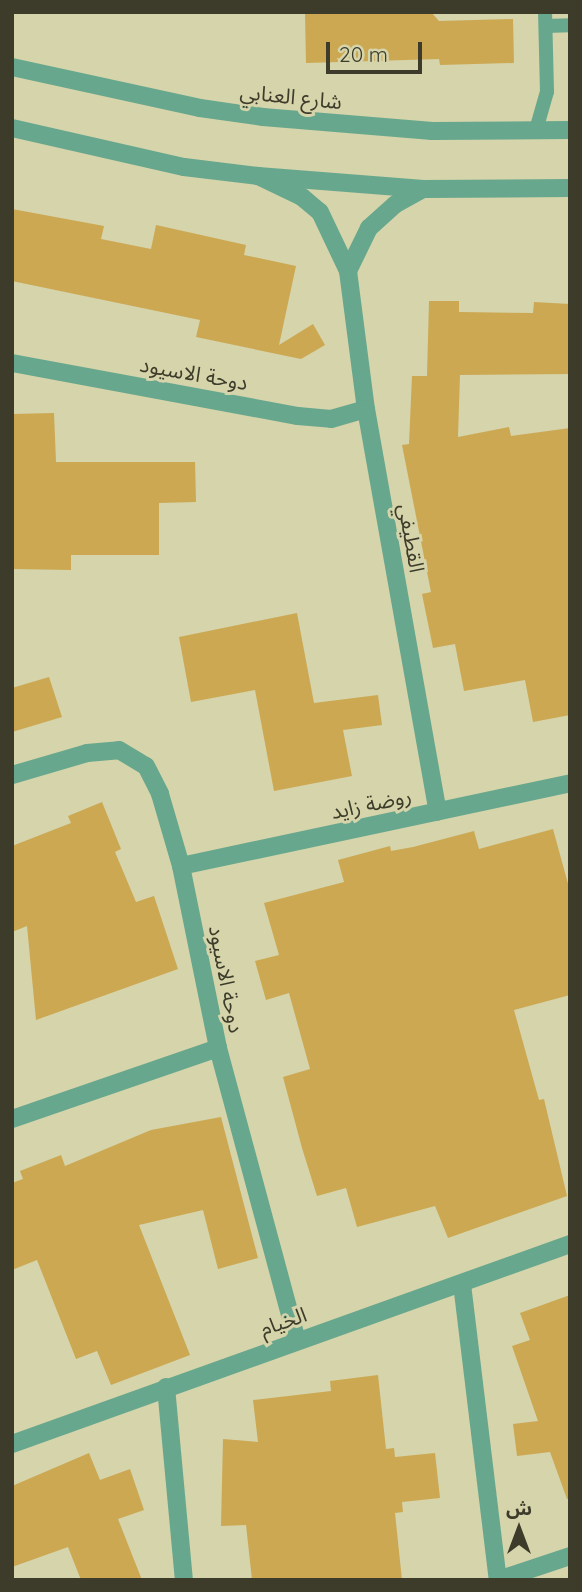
<!DOCTYPE html>
<meta charset="utf-8">
<style>
body{margin:0}
#map{position:relative;width:582px;height:1592px;overflow:hidden;background:#d5d4aa;font-family:Quicksand,"Noto Sans Arabic",sans-serif}
div>[style]{position:absolute}
[style*='--x']{left:calc(var(--x)*1px);top:calc(var(--y)*1px);width:calc(var(--w)*1px);rotate:calc(var(--a)*1deg)}
.building>*{inset:0;background:#cca853}
.service>*{height:14px;margin:-7px;padding:0 7px;transform-origin:7px;border-radius:7px;background:#67a78d}
.minor>*{height:18px;margin:-9px;padding:0 9px;transform-origin:9px;border-radius:9px;background:#67a78d}
.tertiary>*{height:18px;margin:-9px;padding:0 9px;transform-origin:9px;border-radius:9px;background:#67a78d}
span{translate:-50% -50%;white-space:nowrap;text-align:center;line-height:1.15;-webkit-text-stroke:6px #d5d4aa;paint-order:stroke}
.street-label{font-size:21px;color:#3d3c2b}
.frame{position:absolute;inset:0;border:14px solid #3d3c2b;pointer-events:none}
.north{position:absolute;left:484px;top:1494px;width:70px;height:70px;-webkit-text-stroke:5px #d5d4aa;paint-order:stroke;rotate:0deg;font-size:19px;font-weight:700;line-height:28px;text-align:center;color:#3d3c2b}
.north::after{content:'';display:block;margin:auto;width:24px;height:32px;background:#3d3c2b;clip-path:polygon(50% 0,100% 100%,50% 72%,0 100%)}
.scale{position:absolute;left:326px;top:42px;width:96px;height:32px;box-sizing:border-box;border:4px solid #3d3c2b;border-top:0;padding-left:9px;font-size:21px;line-height:24px;white-space:nowrap;color:#3d3c2b;-webkit-text-stroke:5px #d5d4aa;paint-order:stroke}
</style>
<div id="map">
<div class="building">
<i style="clip-path:polygon(305px 12px,431px 12px,439px 21px,513px 19px,514px 63px,440px 65px,439px 59px,306px 63px)"></i>
<i style="clip-path:polygon(12px 209px,104px 226px,101px 239px,151px 249px,156px 225px,246px 245px,244px 255px,296px 266px,279px 345px,313px 324px,325px 345px,301px 359px,196px 337px,200px 320px,12px 281px)"></i>
<i style="clip-path:polygon(429px 301px,459px 301px,459px 312px,533px 313px,534px 302px,570px 304px,570px 374px,460px 375px,458px 437px,509px 427px,511px 436px,570px 428px,570px 715px,533px 722px,525px 680px,464px 691px,455px 644px,433px 648px,422px 594px,431px 592px,402px 445px,409px 444px,412px 376px,427px 376px)"></i>
<i style="clip-path:polygon(54px 413px,56px 462px,195px 462px,196px 502px,159px 503px,159px 555px,71px 555px,71px 570px,12px 569px,13px 414px)"></i>
<i style="clip-path:polygon(297px 613px,314px 703px,378px 695px,382px 725px,343px 730px,352px 776px,274px 791px,255px 690px,191px 702px,179px 637px)"></i>
<i style="clip-path:polygon(49px 677px,62px 717px,12px 732px,12px 688px)"></i>
<i style="clip-path:polygon(102px 802px,121px 849px,115px 852px,136px 902px,154px 896px,178px 969px,36px 1020px,27px 926px,12px 932px,12px 846px,71px 823px,68px 816px)"></i>
<i style="clip-path:polygon(553px 829px,570px 891px,570px 995px,514px 1010px,539px 1100px,544px 1099px,567px 1196px,448px 1238px,435px 1206px,357px 1227px,346px 1188px,317px 1196px,302px 1148px,283px 1077px,310px 1069px,289px 993px,266px 1000px,255px 961px,279px 955px,264px 903px,344px 882px,338px 860px,390px 846px,391px 851px,413px 847px,474px 831px,479px 849px)"></i>
<i style="clip-path:polygon(221px 1117px,258px 1258px,218px 1269px,203px 1210px,139px 1225px,190px 1355px,111px 1385px,97px 1351px,76px 1359px,37px 1260px,12px 1270px,12px 1183px,23px 1179px,20px 1171px,61px 1155px,65px 1166px,151px 1130px)"></i>
<i style="clip-path:polygon(570px 1295px,570px 1499px,567px 1499px,550px 1452px,517px 1456px,513px 1424px,538px 1421px,512px 1346px,530px 1340px,520px 1313px)"></i>
<i style="clip-path:polygon(378px 1375px,386px 1449px,394px 1448px,395px 1457px,435px 1453px,440px 1498px,402px 1502px,403px 1512px,395px 1513px,402px 1580px,252px 1580px,246px 1525px,221px 1526px,223px 1439px,258px 1442px,253px 1400px,331px 1391px,330px 1381px)"></i>
<i style="clip-path:polygon(89px 1453px,100px 1480px,130px 1469px,144px 1510px,118px 1519px,142px 1580px,81px 1580px,68px 1547px,12px 1567px,12px 1486px)"></i>
</div>
<div class="service">
<i style="--x:546;--y:26;--w:24;--a:-2"></i>
<i style="--x:536;--y:130;--w:40;--a:-74"></i>
<i style="--x:547;--y:92;--w:80;--a:-91.4"></i>
</div>
<div class="minor">
<i style="--x:258;--y:176;--w:49;--a:25.5"></i>
<i style="--x:302;--y:197;--w:23;--a:40"></i>
<i style="--x:320;--y:212;--w:65;--a:64.6"></i>
<i style="--x:348;--y:271;--w:139;--a:82.6"></i>
<i style="--x:366;--y:409;--w:409;--a:79.9"></i>
<i style="--x:348;--y:271;--w:48;--a:-64"></i>
<i style="--x:369;--y:228;--w:36;--a:-42"></i>
<i style="--x:396;--y:204;--w:31;--a:-29"></i>
<i style="--x:12;--y:363;--w:291;--a:10.5"></i>
<i style="--x:298;--y:416;--w:33;--a:5"></i>
<i style="--x:331;--y:419;--w:36;--a:-16"></i>
<i style="--x:12;--y:775;--w:78;--a:-16.3"></i>
<i style="--x:87;--y:753;--w:32;--a:-5"></i>
<i style="--x:119;--y:750;--w:31;--a:31"></i>
<i style="--x:146;--y:766;--w:31;--a:63"></i>
<i style="--x:160;--y:794;--w:75;--a:73.7"></i>
<i style="--x:181;--y:866;--w:186;--a:78.5"></i>
<i style="--x:218;--y:1048;--w:302;--a:74.9"></i>
<i style="--x:181;--y:866;--w:398;--a:-12"></i>
<i style="--x:12;--y:1119;--w:218;--a:-19"></i>
<i style="--x:462;--y:1284;--w:298;--a:83.1"></i>
<i style="--x:166;--y:1387;--w:194;--a:84.7"></i>
<i style="--x:12;--y:1444;--w:593;--a:-19.72"></i>
<i style="--x:498;--y:1580;--w:76;--a:-18.4"></i>
</div>
<div class="tertiary">
<i style="--x:12;--y:67;--w:192;--a:12.3"></i>
<i style="--x:200;--y:108;--w:64;--a:8.1"></i>
<i style="--x:263;--y:117;--w:170;--a:4.7"></i>
<i style="--x:432;--y:131;--w:138;--a:-0.4"></i>
<i style="--x:12;--y:128;--w:176;--a:12.8"></i>
<i style="--x:184;--y:167;--w:75;--a:6.9"></i>
<i style="--x:258;--y:176;--w:166;--a:4.5"></i>
<i style="--x:423;--y:189;--w:147;--a:-0.4"></i>
</div>
<div class="street-label">
<span style="left:291px;top:96px;rotate:6deg">شارع العنابي</span>
<span style="left:194px;top:373px;rotate:10deg">دوحة الاسيود</span>
<span style="left:412px;top:538px;rotate:80deg">القطيفي</span>
<span style="left:371px;top:803px;rotate:-12deg">روضة زايد</span>
<span style="left:227px;top:979px;rotate:79deg">دوحة الاسيود</span>
<span style="left:283px;top:1321px;rotate:-19deg">الخيام</span>
</div>
<div class="frame"></div>
<div class="north">ش</div>
<div class="scale">20 m</div>
</div>
